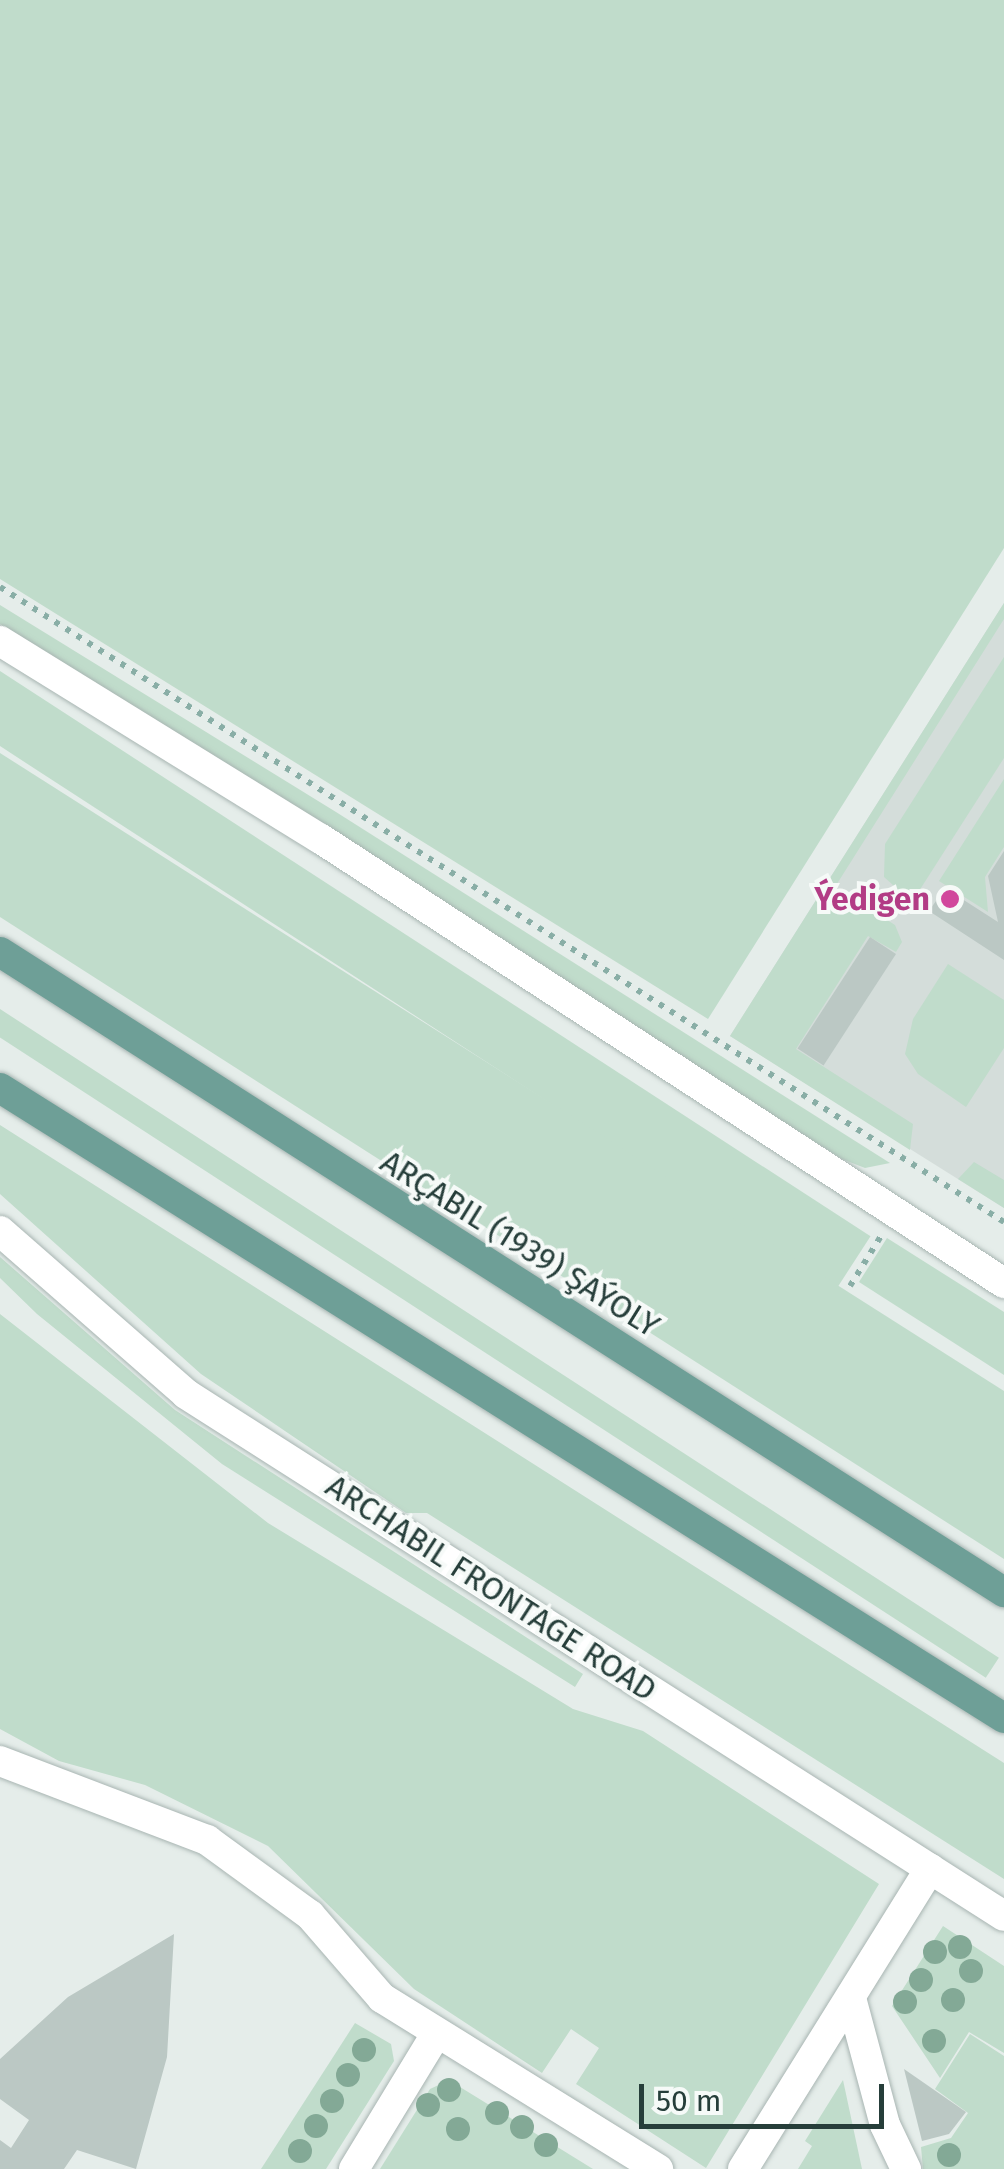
<!DOCTYPE html>
<meta charset="utf-8">
<style>
body{margin:0}
#map{position:relative;width:1004px;height:2169px;overflow:hidden;background:#e5edea;font-family:"Fira Sans",sans-serif}
div>[style]{position:absolute}
[style*='--x']{left:calc(var(--x)*1px);top:calc(var(--y)*1px);width:calc(var(--w)*1px);rotate:calc(var(--a)*1deg)}
.built>*{inset:0;background:#d4ddda}
.green>*{inset:0;background:#c0dccb;transform-origin:0 0}
.building>*{inset:0;background:#bbc8c4;transform-origin:0 0}
.path>*{height:6px;margin-top:-3px;transform-origin:0;background:repeating-linear-gradient(90deg,#89aea6 0 5px,transparent 0 13px)}
.roads{filter:drop-shadow(0 0 2px #a8b5b2) drop-shadow(0 0 2px #a8b5b2)}
.minor>*{height:30px;margin:-15px;padding:0 15px;transform-origin:15px;border-radius:15px;background:#fff}
.major>*{height:30px;margin:-15px;padding:0 15px;transform-origin:15px;border-radius:15px;background:#6e9f97}
.trees>*{width:24px;height:24px;margin:-12px;border-radius:50%;background:#83a996}
.dots>*{width:28px;height:28px;translate:-50% -50%;box-sizing:border-box;border:5px solid #f6faf8;border-radius:50%}
span{translate:-50% -50%;white-space:nowrap;text-align:center;line-height:1.15;-webkit-text-stroke:8px #f6faf8;paint-order:stroke}
.hotel-label{font-size:32px;color:#b23c85;font-weight:700}
.right{translate:-100% -50%;text-align:right}
.street-label{font-size:32px;color:#263e3a}
.scale{position:absolute;left:639px;top:2084px;width:245px;height:45px;box-sizing:border-box;border:5px solid #263e3a;border-top:0;padding-left:12px;font-size:30px;line-height:35px;white-space:nowrap;color:#263e3a;-webkit-text-stroke:8px #f6faf8;paint-order:stroke}
</style>
<div id="map">
<div class="built">
<i style="clip-path:polygon(1004px 603px,1004px 1208px,730px 1036px)"></i>
</div>
<div class="green">
<i style="clip-path:polygon(0 0,1004px 0,1004px 548px,708px 1019px,0 579px)"></i>
<i style="clip-path:polygon(1004px 603px,1004px 619px,835px 887px,895px 925px,902px 942px,896px 952px,868px 936px,796px 1049px,913px 1124px,910px 1150px,730px 1036px)"></i>
<i style="clip-path:polygon(0 605px,336px 812px,890px 1163px,865px 1168px,842px 1159px,0 624px)"></i>
<i style="clip-path:polygon(1004px 657px,1004px 758px,912px 902px,884px 877px,885px 844px)"></i>
<i style="left:0;top:671px;width:1038px;height:63px;rotate:33deg"></i>
<i style="clip-path:polygon(0 753px,1004px 1391px,1004px 1559px,0 917px)"></i>
<i style="clip-path:polygon(1004px 779px,1004px 847px,985px 877px,988px 912px,939px 881px)"></i>
<i style="clip-path:polygon(948px 964px,1004px 1000px,1004px 1048px,966px 1107px,918px 1074px,905px 1054px,913px 1019px)"></i>
<i style="left:0;top:1009px;width:1191px;height:24px;rotate:33deg"></i>
<i style="clip-path:polygon(0 1125px,1004px 1763px,1004px 1879px,427px 1513px,406px 1513px,201px 1374px,0 1194px)"></i>
<i style="clip-path:polygon(974px 1162px,1004px 1180px,1004px 1208px,958px 1179px)"></i>
<i style="clip-path:polygon(887px 1238px,1004px 1312px,1004px 1375px,859px 1282px)"></i>
<i style="clip-path:polygon(0 1257px,175px 1410px,583px 1674px,575px 1687px,222px 1464px,37px 1314px,0 1278px)"></i>
<i style="clip-path:polygon(0 1314px,268px 1523px,573px 1709px,643px 1731px,879px 1884px,706px 2168px,576px 2084px,599px 2048px,571px 2029px,542px 2073px,414px 1989px,268px 1846px,145px 1785px,59px 1761px,0 1729px)"></i>
<i style="clip-path:polygon(943px 1926px,1004px 1966px,1004px 2053px,969px 2032px,940px 2078px,892px 2006px)"></i>
<i style="clip-path:polygon(355px 2023px,391px 2044px,394px 2061px,326px 2169px,261px 2169px)"></i>
<i style="clip-path:polygon(970px 2034px,1004px 2056px,1004px 2169px,923px 2169px,921px 2147px,951px 2138px,968px 2113px,935px 2089px)"></i>
<i style="clip-path:polygon(843px 2080px,862px 2169px,798px 2169px,812px 2146px,805px 2141px)"></i>
<i style="clip-path:polygon(445px 2082px,460px 2087px,593px 2169px,380px 2169px,430px 2089px)"></i>
</div>
<div class="building">
<i style="clip-path:polygon(1004px 851px,1004px 960px,929px 911px,945px 888px,998px 922px,988px 876px)"></i>
<i style="left:870px;top:937px;width:31px;height:133px;rotate:33deg"></i>
<i style="clip-path:polygon(174px 1934px,167px 2057px,136px 2169px,77px 2150px,64px 2169px,0 2169px,0 2140px,11px 2148px,29px 2120px,0 2099px,0 2059px,68px 1997px)"></i>
<i style="clip-path:polygon(904px 2069px,966px 2112px,949px 2134px,922px 2141px)"></i>
</div>
<div class="path">
<i style="--x:0;--y:587;--w:1188;--a:32.31"></i>
<i style="--x:850;--y:1286;--w:59;--a:-58.2"></i>
</div>
<div class="roads">
<div class="minor">
<i style="--x:0;--y:641;--w:377;--a:31.7"></i>
<i style="--x:321;--y:839;--w:815;--a:33.03"></i>
<i style="--x:0;--y:1231;--w:247;--a:41.2"></i>
<i style="--x:186;--y:1394;--w:970;--a:32.54"></i>
<i style="--x:0;--y:1761;--w:222;--a:20.9"></i>
<i style="--x:207;--y:1840;--w:127;--a:36.1"></i>
<i style="--x:310;--y:1915;--w:110;--a:49.1"></i>
<i style="--x:382;--y:1998;--w:325;--a:31.8"></i>
<i style="--x:851;--y:1998;--w:131;--a:75"></i>
<i style="--x:885;--y:2125;--w:49;--a:64.5"></i>
<i style="--x:354;--y:2169;--w:158;--a:-58.7"></i>
<i style="--x:743;--y:2169;--w:354;--a:-58.1"></i>
</div>
<div class="major">
<i style="--x:0;--y:952;--w:1191;--a:32.52"></i>
<i style="--x:0;--y:1088;--w:1185;--a:32.11"></i>
</div>
</div>
<div class="trees">
<i style="left:960px;top:1947px"></i>
<i style="left:935px;top:1952px"></i>
<i style="left:971px;top:1971px"></i>
<i style="left:921px;top:1980px"></i>
<i style="left:953px;top:2000px"></i>
<i style="left:905px;top:2002px"></i>
<i style="left:934px;top:2041px"></i>
<i style="left:364px;top:2050px"></i>
<i style="left:348px;top:2075px"></i>
<i style="left:449px;top:2090px"></i>
<i style="left:332px;top:2101px"></i>
<i style="left:428px;top:2105px"></i>
<i style="left:497px;top:2113px"></i>
<i style="left:316px;top:2126px"></i>
<i style="left:522px;top:2127px"></i>
<i style="left:458px;top:2129px"></i>
<i style="left:546px;top:2145px"></i>
<i style="left:300px;top:2151px"></i>
<i style="left:949px;top:2155px"></i>
</div>
<div class="dots">
<i style="left:950px;top:899px;background:#d1479c"></i>
</div>
<div class="hotel-label">
<span class="right" style="left:930px;top:899px">Ýedigen</span>
</div>
<div class="street-label">
<span style="left:520px;top:1244px;rotate:32deg">ARÇABIL (1939) ŞAÝOLY</span>
<span style="left:491px;top:1588px;rotate:33deg">ARCHABIL FRONTAGE ROAD</span>
</div>
<div class="scale">50 m</div>
</div>
